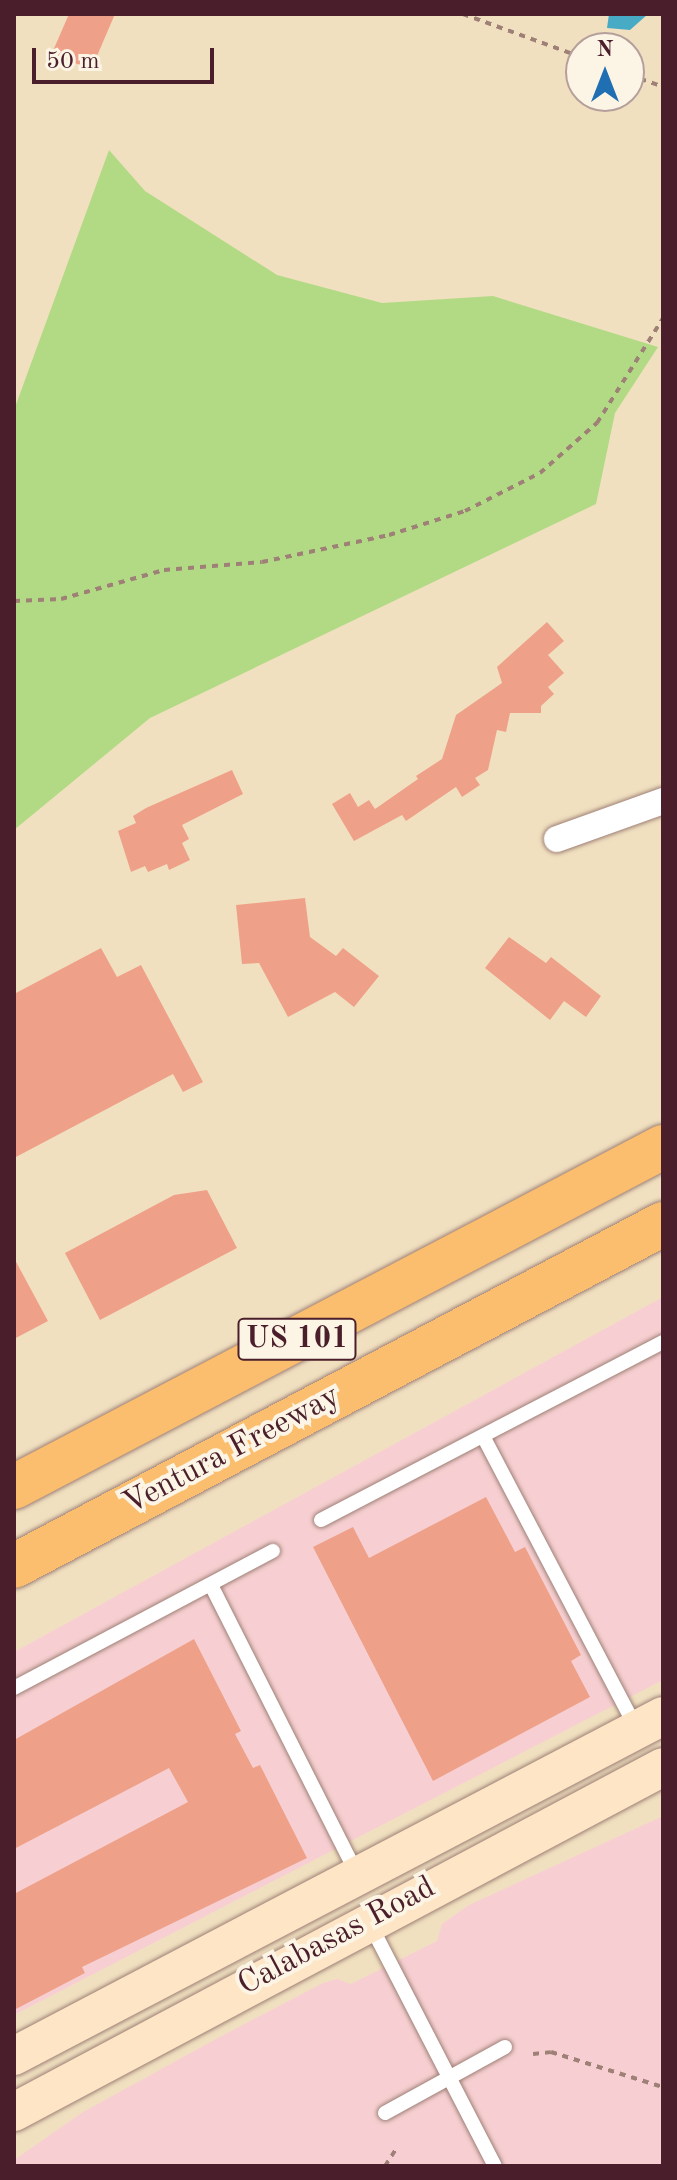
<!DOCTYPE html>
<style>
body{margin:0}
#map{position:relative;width:677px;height:2180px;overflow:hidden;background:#f1e0c0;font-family:"Old Standard TT",serif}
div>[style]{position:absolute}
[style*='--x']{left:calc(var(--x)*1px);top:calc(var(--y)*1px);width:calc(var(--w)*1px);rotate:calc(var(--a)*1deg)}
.built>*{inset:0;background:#f7cfd2}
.green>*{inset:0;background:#b2da84}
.water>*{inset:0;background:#47abc6}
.building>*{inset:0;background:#eea188}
.path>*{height:4px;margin-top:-2px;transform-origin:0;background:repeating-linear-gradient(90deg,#9e8076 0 6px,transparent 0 12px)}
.roads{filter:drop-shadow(0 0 2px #9e8076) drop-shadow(0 0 2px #9e8076)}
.service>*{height:14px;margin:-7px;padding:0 7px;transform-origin:7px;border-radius:7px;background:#fff}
.minor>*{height:26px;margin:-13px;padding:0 13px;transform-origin:13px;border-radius:13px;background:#fff}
.secondary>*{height:38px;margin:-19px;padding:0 19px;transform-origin:19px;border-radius:19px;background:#fde5c5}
.motorway>*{height:44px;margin:-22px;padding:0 22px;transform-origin:22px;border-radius:22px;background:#fbbd6e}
span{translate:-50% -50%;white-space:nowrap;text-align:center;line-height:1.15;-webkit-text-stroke:8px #fcf5e5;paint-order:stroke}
.shield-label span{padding:2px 6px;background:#fcf5e5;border:2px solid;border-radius:6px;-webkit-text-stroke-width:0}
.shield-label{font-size:30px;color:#4a1f2b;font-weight:700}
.street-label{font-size:32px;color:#4a1f2b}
.frame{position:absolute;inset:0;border:16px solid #4a1f2b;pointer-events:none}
.north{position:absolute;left:565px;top:32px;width:80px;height:80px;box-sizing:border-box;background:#fcf5e5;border:2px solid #b59f9b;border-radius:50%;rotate:0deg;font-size:22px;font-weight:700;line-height:32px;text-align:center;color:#4a1f2b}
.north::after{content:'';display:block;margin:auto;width:28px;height:36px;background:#1f6fb2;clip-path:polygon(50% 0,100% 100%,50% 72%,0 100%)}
.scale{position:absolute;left:32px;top:48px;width:182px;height:36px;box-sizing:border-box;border:4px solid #4a1f2b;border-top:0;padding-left:10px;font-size:24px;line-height:28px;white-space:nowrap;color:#4a1f2b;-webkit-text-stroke:6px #fcf5e5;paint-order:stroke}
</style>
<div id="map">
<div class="built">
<i style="clip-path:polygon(663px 1297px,663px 1680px,14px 2015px,14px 1652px)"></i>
<i style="clip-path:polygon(663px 1816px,663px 2166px,14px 2166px,14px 2160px,83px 2112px,216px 2039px,323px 1983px,337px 1979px,351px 1984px,437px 1941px,442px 1924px,469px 1905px)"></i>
</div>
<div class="green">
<i style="clip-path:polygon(109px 150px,145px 191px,277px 275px,382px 303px,493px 296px,658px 347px,615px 413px,596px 504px,150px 718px,14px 830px,14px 410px)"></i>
</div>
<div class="water">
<i style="clip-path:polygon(609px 14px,648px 14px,630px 30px,607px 28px)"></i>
</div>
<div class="building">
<i style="clip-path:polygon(69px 14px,115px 14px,91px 70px,52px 53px)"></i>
<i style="clip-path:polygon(547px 622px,564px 641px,548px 655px,564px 673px,548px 687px,554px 694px,541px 706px,541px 713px,510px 713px,506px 732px,497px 730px,488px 770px,475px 778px,480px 785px,462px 797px,456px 787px,406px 821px,402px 815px,354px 841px,332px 804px,350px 793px,358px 807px,369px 800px,375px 809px,418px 779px,416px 776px,442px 759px,456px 715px,502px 683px,497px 667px)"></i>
<i style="clip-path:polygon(232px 770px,243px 794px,182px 825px,189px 839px,182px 843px,190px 860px,169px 870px,167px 864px,148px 872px,145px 866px,131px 872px,118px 831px,136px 823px,133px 816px,146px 808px)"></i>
<i style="clip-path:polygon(305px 898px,310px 937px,336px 956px,343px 948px,379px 976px,354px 1007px,335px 992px,288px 1017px,259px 963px,242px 964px,236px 905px)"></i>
<i style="clip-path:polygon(509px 937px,546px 963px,551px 957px,601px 996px,586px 1017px,564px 1001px,550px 1020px,485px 968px)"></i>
<i style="clip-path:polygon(101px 948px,117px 977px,141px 965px,203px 1082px,183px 1092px,173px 1074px,14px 1158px,14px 994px)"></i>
<i style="clip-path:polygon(207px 1190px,237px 1248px,100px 1320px,65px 1253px,174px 1195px)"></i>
<i style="clip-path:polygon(14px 1258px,48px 1321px,14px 1339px)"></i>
<i style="clip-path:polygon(486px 1497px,515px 1552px,525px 1547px,581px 1655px,571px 1661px,590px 1697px,433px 1781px,313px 1547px,353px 1527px,369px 1558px)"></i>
<i style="clip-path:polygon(194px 1639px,241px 1731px,235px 1734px,253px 1768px,260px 1765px,307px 1858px,82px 1967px,85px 1973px,14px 2010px,14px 1894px,188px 1802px,169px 1768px,14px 1849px,14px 1740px)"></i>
</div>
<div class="path">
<i style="--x:463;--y:14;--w:126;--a:20"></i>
<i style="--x:629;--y:75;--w:36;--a:19"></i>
<i style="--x:14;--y:601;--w:47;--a:-2.4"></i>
<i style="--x:61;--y:599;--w:107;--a:-15.7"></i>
<i style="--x:164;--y:570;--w:98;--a:-4.7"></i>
<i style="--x:262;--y:562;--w:130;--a:-12"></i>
<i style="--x:389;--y:535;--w:80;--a:-17.5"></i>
<i style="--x:465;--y:511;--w:84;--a:-26.9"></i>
<i style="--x:540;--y:473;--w:76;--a:-41.3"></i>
<i style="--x:597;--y:423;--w:124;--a:-57.8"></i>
<i style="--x:533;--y:2054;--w:18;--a:-6"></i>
<i style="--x:551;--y:2052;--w:117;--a:17.4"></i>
<i style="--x:385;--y:2166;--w:20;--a:-57"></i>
</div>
<div class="roads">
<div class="service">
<i style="--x:484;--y:1438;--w:327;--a:62.3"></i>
<i style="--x:321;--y:1520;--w:386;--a:-27.5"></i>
<i style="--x:211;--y:1585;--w:324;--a:63.2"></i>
<i style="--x:14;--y:1688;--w:293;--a:-27.9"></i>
<i style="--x:370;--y:1924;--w:272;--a:62.7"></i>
<i style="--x:385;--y:2113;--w:137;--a:-28.8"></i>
</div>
<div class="minor">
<i style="--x:557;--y:839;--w:113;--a:-19.7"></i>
</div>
<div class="secondary">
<i style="--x:14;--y:2056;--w:733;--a:-27.65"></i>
<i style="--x:14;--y:2112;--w:735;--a:-27.99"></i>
</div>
<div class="motorway">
<i style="--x:14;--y:1487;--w:733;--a:-27.65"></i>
<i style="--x:14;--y:1566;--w:734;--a:-27.79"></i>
</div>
</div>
<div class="shield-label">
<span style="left:297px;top:1339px">US 101</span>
</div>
<div class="street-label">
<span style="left:232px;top:1451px;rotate:-28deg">Ventura Freeway</span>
<span style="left:337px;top:1937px;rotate:-28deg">Calabasas Road</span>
</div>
<div class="frame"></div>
<div class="north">N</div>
<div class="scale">50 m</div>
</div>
